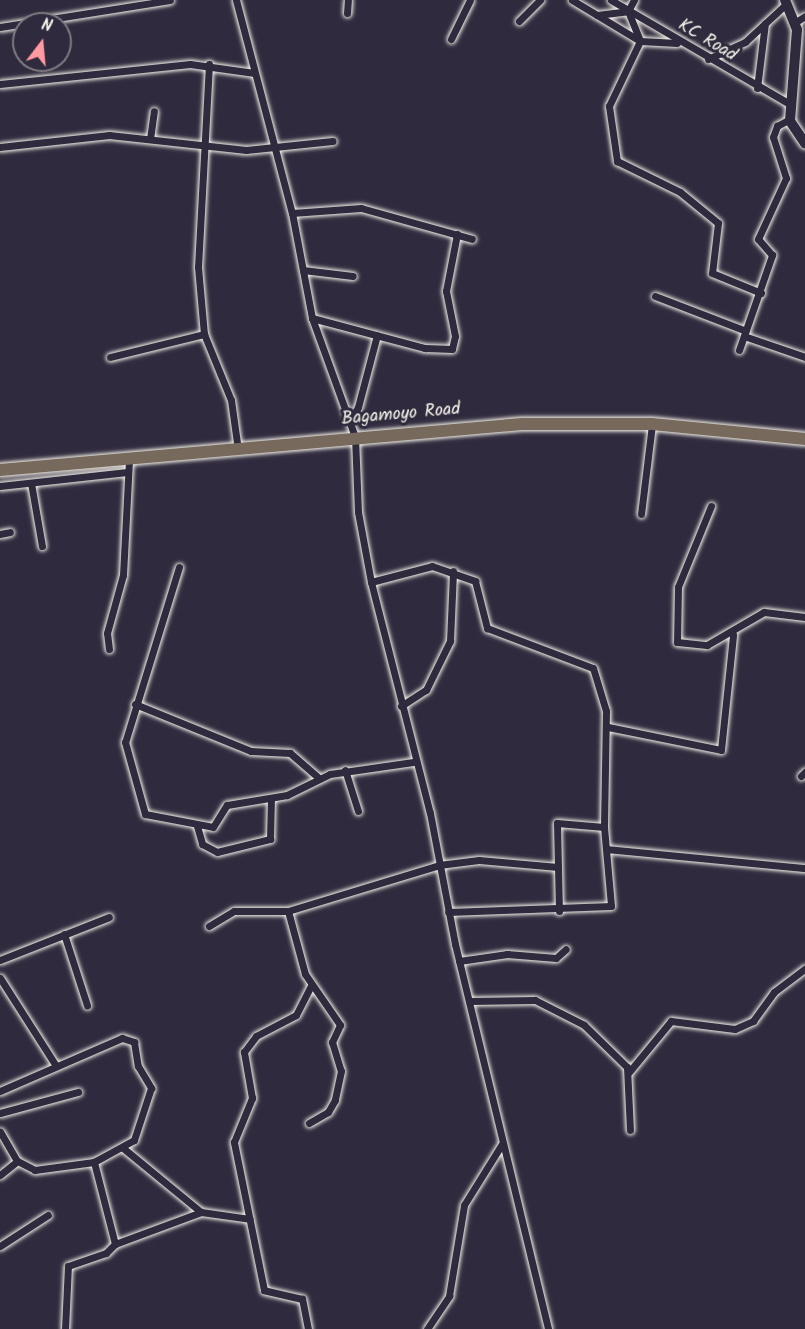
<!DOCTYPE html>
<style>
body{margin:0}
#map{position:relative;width:805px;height:1329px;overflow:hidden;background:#2f2a3d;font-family:Kalam,sans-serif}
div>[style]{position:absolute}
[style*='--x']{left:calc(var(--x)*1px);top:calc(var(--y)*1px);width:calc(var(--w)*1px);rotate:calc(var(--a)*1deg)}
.roads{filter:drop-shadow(0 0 2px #f4f1e8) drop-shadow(0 0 2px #f4f1e8)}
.street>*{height:7px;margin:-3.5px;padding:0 3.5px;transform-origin:3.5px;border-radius:3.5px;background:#2f2a3d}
.secondary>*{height:10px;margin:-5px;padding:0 5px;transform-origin:5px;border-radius:5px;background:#2f2a3d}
.highway>*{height:12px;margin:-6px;padding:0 6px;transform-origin:6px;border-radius:6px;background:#77695c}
span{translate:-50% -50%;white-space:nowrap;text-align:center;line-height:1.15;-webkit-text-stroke:6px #2f2a3d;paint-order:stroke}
.street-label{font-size:18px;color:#f4f1e8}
.north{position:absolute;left:12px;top:12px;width:60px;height:60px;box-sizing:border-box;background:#2f2a3d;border:2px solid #7e7a81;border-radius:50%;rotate:16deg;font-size:16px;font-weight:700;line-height:24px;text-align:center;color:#f4f1e8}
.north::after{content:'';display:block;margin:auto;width:21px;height:27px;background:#ff9aa2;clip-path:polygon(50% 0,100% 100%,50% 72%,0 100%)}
</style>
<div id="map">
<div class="roads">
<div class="street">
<i style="--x:236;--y:0;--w:220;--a:75.3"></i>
<i style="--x:292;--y:213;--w:107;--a:79.2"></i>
<i style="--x:312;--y:318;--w:127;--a:70.1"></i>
<i style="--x:355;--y:437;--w:75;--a:87.7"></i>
<i style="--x:358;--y:512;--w:71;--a:79.5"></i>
<i style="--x:371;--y:582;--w:238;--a:75.7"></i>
<i style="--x:430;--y:813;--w:133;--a:79.2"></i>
<i style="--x:455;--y:944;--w:396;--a:76.4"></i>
<i style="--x:572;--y:0;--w:79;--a:31.1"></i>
<i style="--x:640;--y:41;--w:37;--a:3"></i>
<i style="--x:611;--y:0;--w:207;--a:30.2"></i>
<i style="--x:634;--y:0;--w:13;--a:119"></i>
<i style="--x:628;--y:11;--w:32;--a:68"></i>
<i style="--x:640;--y:41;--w:72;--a:115.5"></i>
<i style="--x:609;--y:106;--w:56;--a:81.7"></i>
<i style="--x:617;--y:161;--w:70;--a:26.2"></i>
<i style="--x:680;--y:192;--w:49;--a:39.2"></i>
<i style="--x:718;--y:223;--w:50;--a:96.8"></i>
<i style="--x:712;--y:273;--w:53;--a:22.2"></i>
<i style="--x:347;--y:13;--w:13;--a:-86"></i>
<i style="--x:597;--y:15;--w:31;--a:-7"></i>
<i style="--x:519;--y:21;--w:30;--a:-45"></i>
<i style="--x:794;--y:23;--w:13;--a:-32"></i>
<i style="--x:0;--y:27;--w:172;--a:-9"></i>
<i style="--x:451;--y:39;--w:43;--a:-64"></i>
<i style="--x:708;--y:59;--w:41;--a:-24.7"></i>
<i style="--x:745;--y:42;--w:56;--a:-42.8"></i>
<i style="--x:209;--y:64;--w:203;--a:93.1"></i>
<i style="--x:198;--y:267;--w:67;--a:84.9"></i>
<i style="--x:204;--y:334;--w:71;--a:67.8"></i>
<i style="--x:231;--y:400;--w:50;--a:82"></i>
<i style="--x:0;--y:84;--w:191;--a:-6"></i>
<i style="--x:190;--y:64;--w:65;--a:8"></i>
<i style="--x:757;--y:88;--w:65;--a:-83"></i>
<i style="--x:150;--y:139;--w:28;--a:-82"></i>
<i style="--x:0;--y:147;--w:110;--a:-6.3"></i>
<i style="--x:109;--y:135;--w:138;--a:6.2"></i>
<i style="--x:246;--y:150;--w:87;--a:-5.9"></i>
<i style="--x:292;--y:213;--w:69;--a:-4.1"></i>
<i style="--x:361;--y:208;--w:115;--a:15.6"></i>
<i style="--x:303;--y:270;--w:50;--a:6.8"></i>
<i style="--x:655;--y:296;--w:97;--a:21"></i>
<i style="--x:312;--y:318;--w:117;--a:14.9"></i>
<i style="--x:425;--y:348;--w:27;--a:2"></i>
<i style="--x:452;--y:349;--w:13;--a:-77"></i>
<i style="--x:455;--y:336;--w:46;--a:-101.3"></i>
<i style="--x:446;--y:291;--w:58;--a:-79.1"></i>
<i style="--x:744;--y:336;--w:65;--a:19"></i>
<i style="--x:739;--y:350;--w:101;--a:-70.8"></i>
<i style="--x:772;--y:255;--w:21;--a:-131"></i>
<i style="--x:758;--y:239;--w:67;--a:-65.3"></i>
<i style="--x:786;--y:178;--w:43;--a:-107.6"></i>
<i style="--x:773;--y:137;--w:12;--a:-70"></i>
<i style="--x:777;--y:126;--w:15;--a:-28"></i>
<i style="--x:110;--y:357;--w:97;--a:-13.7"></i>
<i style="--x:349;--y:422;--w:17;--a:-59"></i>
<i style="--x:358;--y:407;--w:74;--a:-75.2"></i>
<i style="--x:31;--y:483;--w:64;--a:80.1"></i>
<i style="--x:0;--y:486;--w:128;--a:-6.3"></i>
<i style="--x:711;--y:506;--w:87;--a:112.2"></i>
<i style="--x:678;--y:587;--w:55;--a:91"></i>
<i style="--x:677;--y:642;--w:30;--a:6"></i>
<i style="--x:707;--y:645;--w:66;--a:-30.1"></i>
<i style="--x:764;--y:612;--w:41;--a:7"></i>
<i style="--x:641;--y:514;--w:91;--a:-83"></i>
<i style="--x:0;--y:534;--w:10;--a:-11"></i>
<i style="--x:179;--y:567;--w:183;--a:107.1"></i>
<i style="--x:125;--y:742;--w:75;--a:74.5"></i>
<i style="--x:145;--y:814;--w:69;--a:10.8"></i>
<i style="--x:213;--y:827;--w:26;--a:-58"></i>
<i style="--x:227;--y:805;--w:61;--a:-9.5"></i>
<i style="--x:287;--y:795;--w:48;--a:-26"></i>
<i style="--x:330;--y:774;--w:84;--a:-8.2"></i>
<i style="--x:371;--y:582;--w:63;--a:-14.7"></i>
<i style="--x:432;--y:566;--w:46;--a:19.2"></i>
<i style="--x:475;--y:581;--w:49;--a:75.7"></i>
<i style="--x:487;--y:628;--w:113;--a:20.7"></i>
<i style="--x:593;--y:668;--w:45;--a:73.2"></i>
<i style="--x:606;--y:711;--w:116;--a:91"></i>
<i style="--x:604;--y:827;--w:79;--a:84.9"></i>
<i style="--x:611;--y:906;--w:163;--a:177.9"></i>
<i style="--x:109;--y:649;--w:16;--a:-97"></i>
<i style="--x:107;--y:633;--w:60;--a:-74.6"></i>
<i style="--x:123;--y:575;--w:115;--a:-87"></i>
<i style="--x:135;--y:704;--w:125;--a:22.1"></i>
<i style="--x:251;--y:751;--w:39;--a:3"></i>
<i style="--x:290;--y:753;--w:38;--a:41"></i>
<i style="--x:401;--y:706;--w:30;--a:-33"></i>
<i style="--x:426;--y:690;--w:55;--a:-63.9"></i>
<i style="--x:450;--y:641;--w:70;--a:-87.5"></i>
<i style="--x:608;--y:727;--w:115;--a:11.5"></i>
<i style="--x:721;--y:750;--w:116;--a:-84"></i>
<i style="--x:345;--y:770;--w:43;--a:72.4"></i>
<i style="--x:801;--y:776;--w:6;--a:-45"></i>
<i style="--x:197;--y:826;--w:19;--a:74"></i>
<i style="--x:202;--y:844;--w:17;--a:28"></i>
<i style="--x:217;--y:852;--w:55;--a:-13.8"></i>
<i style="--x:270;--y:839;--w:40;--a:-88.6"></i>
<i style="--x:607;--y:849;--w:199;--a:5.5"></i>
<i style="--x:288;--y:911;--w:65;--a:74.9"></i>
<i style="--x:305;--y:974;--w:62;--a:55.5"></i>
<i style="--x:340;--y:1025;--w:19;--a:115"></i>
<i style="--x:332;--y:1042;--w:30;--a:73"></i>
<i style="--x:341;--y:1071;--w:30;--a:102"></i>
<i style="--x:335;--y:1100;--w:14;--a:120"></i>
<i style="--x:328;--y:1112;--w:22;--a:150"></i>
<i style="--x:559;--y:911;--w:88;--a:-91.3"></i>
<i style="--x:557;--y:823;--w:47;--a:4.9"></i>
<i style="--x:209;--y:926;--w:29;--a:-31"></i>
<i style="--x:234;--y:911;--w:54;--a:0"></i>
<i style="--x:288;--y:911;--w:158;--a:-16.9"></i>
<i style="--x:439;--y:865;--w:40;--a:-7.1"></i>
<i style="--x:479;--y:860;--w:79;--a:5.1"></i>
<i style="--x:64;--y:934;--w:75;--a:72.1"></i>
<i style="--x:0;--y:960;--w:117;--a:-21.5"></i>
<i style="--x:459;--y:961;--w:49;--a:-8.3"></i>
<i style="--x:507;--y:954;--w:49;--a:4.7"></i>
<i style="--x:556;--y:958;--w:13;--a:-42"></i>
<i style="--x:0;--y:978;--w:104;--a:57.5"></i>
<i style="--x:470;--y:1001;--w:65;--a:-0.9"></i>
<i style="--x:535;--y:1000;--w:55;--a:27"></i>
<i style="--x:584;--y:1025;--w:60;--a:44.3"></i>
<i style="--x:627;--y:1067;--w:63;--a:87.3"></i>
<i style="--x:629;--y:1072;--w:66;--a:-50.5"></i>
<i style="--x:671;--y:1021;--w:64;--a:7.1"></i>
<i style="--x:735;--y:1029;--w:20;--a:-24"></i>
<i style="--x:753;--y:1021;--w:36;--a:-54"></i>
<i style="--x:774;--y:992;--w:39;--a:-37"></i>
<i style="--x:0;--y:1091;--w:133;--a:-23.5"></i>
<i style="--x:122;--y:1038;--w:13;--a:18"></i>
<i style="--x:134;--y:1042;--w:24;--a:81"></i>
<i style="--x:138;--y:1066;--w:26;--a:59"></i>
<i style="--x:151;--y:1088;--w:55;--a:108.1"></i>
<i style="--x:134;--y:1140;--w:46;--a:151.2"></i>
<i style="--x:94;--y:1162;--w:60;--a:172.3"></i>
<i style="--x:35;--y:1170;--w:20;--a:-153"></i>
<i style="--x:17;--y:1161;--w:34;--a:-120"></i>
<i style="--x:0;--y:1113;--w:81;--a:-15.1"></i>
<i style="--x:123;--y:1148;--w:101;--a:39.4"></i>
<i style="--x:201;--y:1212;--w:49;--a:8.1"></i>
<i style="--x:0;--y:1175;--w:22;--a:-39"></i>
<i style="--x:115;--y:1244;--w:92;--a:-20.4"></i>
<i style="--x:0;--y:1246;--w:57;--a:-32.9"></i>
<i style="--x:65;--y:1329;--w:63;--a:-87.3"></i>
<i style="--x:68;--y:1266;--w:40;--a:-18.9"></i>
<i style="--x:106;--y:1253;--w:13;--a:-45"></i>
<i style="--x:115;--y:1244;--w:85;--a:-104.4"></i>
<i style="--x:308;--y:1329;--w:31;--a:-101"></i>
<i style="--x:302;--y:1299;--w:39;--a:-167"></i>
<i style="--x:264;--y:1290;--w:151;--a:-101.5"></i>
<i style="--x:234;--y:1142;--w:48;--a:-67.8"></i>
<i style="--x:252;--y:1098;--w:47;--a:-99.9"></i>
<i style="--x:244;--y:1052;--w:20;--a:-53"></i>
<i style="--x:256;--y:1036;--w:45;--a:-27.7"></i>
<i style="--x:296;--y:1015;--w:33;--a:-63"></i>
<i style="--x:427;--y:1329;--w:40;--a:-56"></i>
<i style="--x:449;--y:1296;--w:92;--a:-80.6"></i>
<i style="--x:464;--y:1205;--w:72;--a:-58.1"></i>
</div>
<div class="secondary">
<i style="--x:785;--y:0;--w:32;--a:68"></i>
<i style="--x:797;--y:30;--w:91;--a:94.4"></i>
<i style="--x:790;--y:121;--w:27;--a:56"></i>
</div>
<div class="highway">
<i style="--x:0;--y:470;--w:524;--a:-5.04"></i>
<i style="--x:522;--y:424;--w:130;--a:0"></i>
<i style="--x:652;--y:424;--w:154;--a:5.6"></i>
</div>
</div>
<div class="street-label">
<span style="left:707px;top:41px;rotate:31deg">KC Road</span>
<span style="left:401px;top:415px;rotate:-5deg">Bagamoyo Road</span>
</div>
<div class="north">N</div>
</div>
